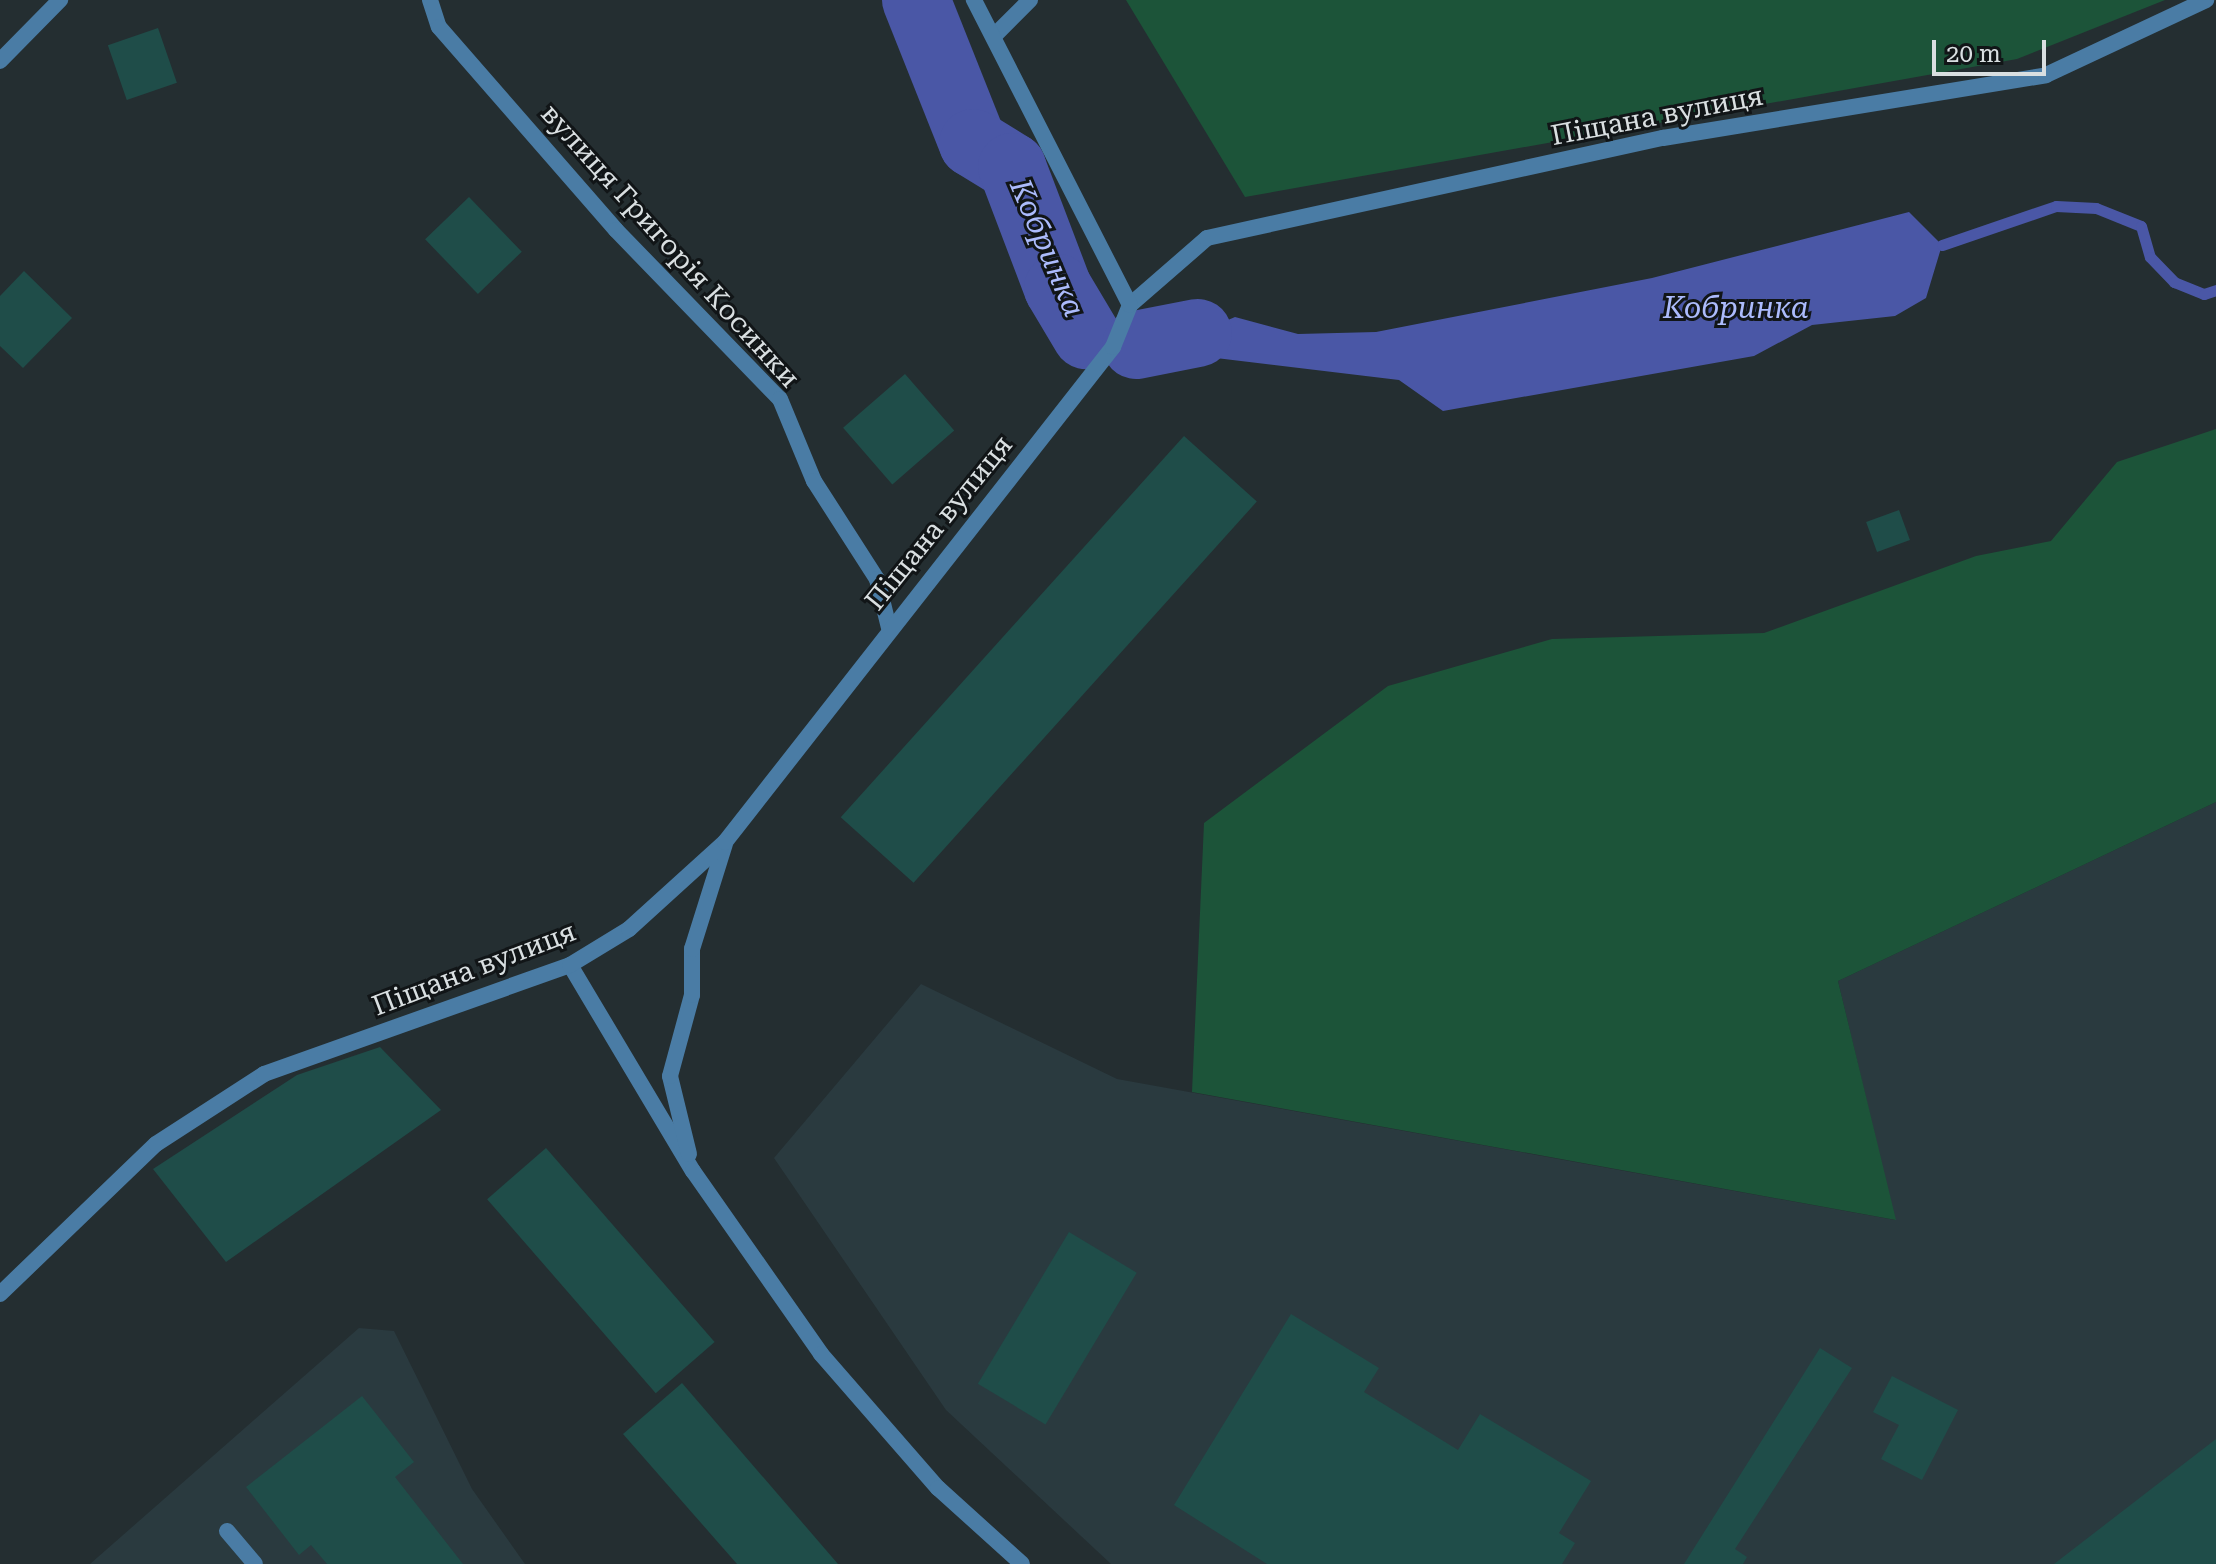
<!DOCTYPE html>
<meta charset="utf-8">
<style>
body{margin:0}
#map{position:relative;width:2216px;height:1564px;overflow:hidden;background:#242e31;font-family:"Roboto Serif",serif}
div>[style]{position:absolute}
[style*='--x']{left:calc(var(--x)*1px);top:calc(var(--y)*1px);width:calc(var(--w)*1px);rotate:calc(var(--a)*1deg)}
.built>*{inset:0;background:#2a3a3f}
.green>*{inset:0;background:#1c5439}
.water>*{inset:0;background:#4a57a6}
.stream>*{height:11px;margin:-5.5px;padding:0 5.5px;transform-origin:5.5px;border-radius:5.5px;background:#4a57a6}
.river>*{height:68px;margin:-34px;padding:0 34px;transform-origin:34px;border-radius:34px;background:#4a57a6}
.building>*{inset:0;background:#1f4d49;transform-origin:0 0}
.lane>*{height:16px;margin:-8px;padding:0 8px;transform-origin:8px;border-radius:8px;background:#4a7ca5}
.street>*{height:16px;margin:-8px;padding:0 8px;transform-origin:8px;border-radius:8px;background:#4a7ca5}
span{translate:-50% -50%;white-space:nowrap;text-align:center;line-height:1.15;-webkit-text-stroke:6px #111517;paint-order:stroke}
.street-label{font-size:28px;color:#d9dfe1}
.water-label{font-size:30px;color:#acbbfc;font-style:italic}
.scale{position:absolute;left:1932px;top:40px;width:114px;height:36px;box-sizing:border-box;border:4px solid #d9dfe1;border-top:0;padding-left:10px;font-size:24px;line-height:28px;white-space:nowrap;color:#d9dfe1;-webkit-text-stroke:6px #111517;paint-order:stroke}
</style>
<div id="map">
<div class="built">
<i style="clip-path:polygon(2216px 802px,2216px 1564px,1111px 1564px,946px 1410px,774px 1158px,921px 984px,1117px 1079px,1895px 1220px,1838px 981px)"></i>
<i style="clip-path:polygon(359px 1328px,394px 1331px,472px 1489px,525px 1564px,90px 1564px)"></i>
</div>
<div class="green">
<i style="clip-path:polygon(1126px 0,2165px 0,2017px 59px,1245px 197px)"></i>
<i style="clip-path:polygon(2216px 429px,2216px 802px,1838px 981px,1896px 1220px,1192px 1092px,1204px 823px,1388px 686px,1552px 639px,1764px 633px,1976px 556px,2051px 541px,2117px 462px)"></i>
</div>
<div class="water">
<i style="clip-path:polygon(1909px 212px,1942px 245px,1926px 298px,1895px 316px,1812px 325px,1754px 356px,1443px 411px,1399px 380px,1216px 358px,1198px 333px,1235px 317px,1298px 334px,1376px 332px,1652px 278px)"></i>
</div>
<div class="stream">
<i style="--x:1942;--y:245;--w:120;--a:-18.9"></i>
<i style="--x:2056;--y:206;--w:40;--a:2.9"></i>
<i style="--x:2096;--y:208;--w:48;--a:21.8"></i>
<i style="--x:2141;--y:226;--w:32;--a:74"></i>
<i style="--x:2150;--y:257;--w:35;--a:46"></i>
<i style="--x:2174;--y:282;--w:32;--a:22"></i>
<i style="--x:2204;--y:294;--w:13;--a:-18"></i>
</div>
<div class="river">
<i style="--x:916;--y:0;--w:154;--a:68.3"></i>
<i style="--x:973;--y:143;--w:46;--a:31.6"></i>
<i style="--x:1012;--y:167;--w:129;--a:69.2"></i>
<i style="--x:1058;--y:288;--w:55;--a:59.2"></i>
<i style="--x:1136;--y:345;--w:63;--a:-11"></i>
</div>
<div class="building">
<i style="left:158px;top:28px;width:58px;height:53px;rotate:71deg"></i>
<i style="left:469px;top:197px;width:76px;height:61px;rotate:46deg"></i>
<i style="clip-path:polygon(24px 271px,72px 318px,23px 368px,0 346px,0 296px)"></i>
<i style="left:905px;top:374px;width:75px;height:82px;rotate:49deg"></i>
<i style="left:1184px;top:436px;width:98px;height:513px;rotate:42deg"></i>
<i style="left:1899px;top:510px;width:32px;height:35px;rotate:70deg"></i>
<i style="clip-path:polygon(380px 1047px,441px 1110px,226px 1262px,153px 1169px,297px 1075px)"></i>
<i style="left:546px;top:1148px;width:257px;height:78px;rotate:49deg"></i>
<i style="left:1069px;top:1232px;width:79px;height:177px;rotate:31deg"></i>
<i style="clip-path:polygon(1291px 1314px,1379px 1368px,1364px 1392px,1458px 1450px,1480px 1414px,1591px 1481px,1559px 1533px,1575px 1543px,1562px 1564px,1267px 1564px,1174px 1505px)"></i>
<i style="clip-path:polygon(1820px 1348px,1852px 1368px,1735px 1549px,1747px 1557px,1743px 1564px,1684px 1564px)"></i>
<i style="clip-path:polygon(1892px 1376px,1958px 1410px,1922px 1480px,1881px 1459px,1899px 1425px,1873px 1412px)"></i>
<i style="clip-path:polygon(682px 1383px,838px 1564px,737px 1564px,623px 1434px)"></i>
<i style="clip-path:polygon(362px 1396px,414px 1462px,395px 1477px,463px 1564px,327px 1564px,311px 1545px,299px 1555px,246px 1487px)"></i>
<i style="clip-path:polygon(2216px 1439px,2216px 1564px,2054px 1564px)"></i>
</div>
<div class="lane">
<i style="--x:994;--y:36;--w:51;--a:-45"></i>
<i style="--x:1130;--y:305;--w:102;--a:-41"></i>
<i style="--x:1207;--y:238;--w:467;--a:-12.4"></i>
<i style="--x:1663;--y:138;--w:388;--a:-9.3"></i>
<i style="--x:2046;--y:75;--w:177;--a:-25.1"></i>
<i style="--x:227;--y:1531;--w:43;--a:49.7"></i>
</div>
<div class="street">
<i style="--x:430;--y:0;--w:28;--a:72"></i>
<i style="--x:439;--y:27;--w:269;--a:48.9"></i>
<i style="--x:616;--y:230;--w:235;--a:45.9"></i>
<i style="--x:780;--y:399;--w:89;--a:67.5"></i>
<i style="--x:814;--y:481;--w:117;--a:57.3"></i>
<i style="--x:877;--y:579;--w:50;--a:76.2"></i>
<i style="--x:0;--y:61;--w:86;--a:-45.5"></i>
<i style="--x:570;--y:965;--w:240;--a:59.2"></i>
<i style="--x:693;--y:1171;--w:223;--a:55"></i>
<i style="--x:821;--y:1354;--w:178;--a:48.9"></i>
<i style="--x:938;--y:1488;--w:113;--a:42.1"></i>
<i style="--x:689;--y:1154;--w:80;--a:-103.7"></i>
<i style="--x:670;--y:1076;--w:84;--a:-74.8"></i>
<i style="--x:692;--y:995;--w:46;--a:-90"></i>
<i style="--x:692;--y:949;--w:110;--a:-72.6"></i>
<i style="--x:0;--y:1294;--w:216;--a:-43.9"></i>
<i style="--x:156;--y:1144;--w:129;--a:-32.9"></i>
<i style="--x:264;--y:1074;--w:325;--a:-19.6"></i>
<i style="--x:570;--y:965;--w:69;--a:-31.4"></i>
<i style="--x:629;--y:929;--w:130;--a:-42.2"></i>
<i style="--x:725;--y:842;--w:629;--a:-51.91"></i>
<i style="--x:1113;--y:347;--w:45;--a:-68"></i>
<i style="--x:1130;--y:305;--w:343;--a:-117.1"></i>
</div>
<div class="street-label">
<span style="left:1657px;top:116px;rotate:-11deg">Піщана вулиця</span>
<span style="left:670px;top:246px;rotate:48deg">вулиця Григорія Косинки</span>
<span style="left:939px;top:523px;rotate:-51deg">Піщана вулиця</span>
<span style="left:474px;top:969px;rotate:-21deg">Піщана вулиця</span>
</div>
<div class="water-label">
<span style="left:1047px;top:248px;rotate:67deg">Кобринка</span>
<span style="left:1736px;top:308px">Кобринка</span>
</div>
<div class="scale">20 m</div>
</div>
